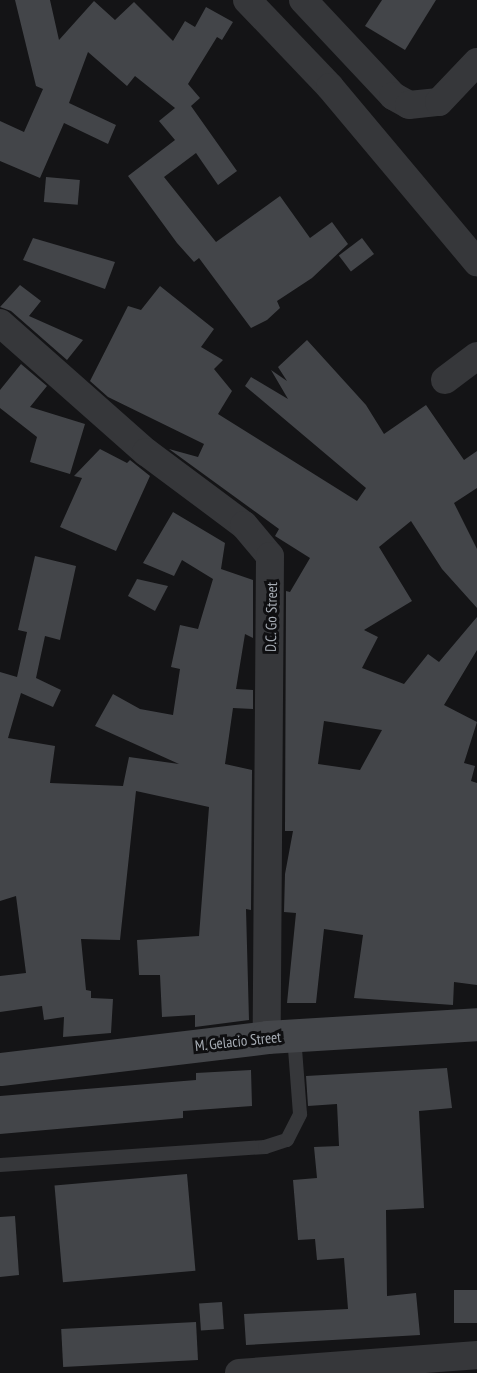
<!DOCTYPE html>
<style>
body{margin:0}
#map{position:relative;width:477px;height:1373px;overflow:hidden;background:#141416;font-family:"PT Sans Narrow",sans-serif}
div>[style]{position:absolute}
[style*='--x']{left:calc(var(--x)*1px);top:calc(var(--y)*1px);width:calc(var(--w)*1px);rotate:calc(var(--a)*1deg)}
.building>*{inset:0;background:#434549;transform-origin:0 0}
.lane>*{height:14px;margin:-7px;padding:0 7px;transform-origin:7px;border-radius:7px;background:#36373a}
.street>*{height:28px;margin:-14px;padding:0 14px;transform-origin:14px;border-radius:14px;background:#36373a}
.secondary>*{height:33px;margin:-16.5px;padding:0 16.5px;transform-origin:16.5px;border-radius:16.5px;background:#44464a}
span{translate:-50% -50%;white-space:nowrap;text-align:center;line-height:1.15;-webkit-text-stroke:6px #0f0f11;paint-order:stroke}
.street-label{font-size:15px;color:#a7adb5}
</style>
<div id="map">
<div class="building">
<i style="clip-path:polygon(15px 0,50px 0,59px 40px,94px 1px,115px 20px,134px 2px,173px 41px,185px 21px,195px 27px,206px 7px,233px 22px,222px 40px,217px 37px,188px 84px,200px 98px,191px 106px,237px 171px,218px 185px,196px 153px,164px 177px,216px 242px,280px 196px,310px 238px,332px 222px,348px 244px,312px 278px,277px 301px,280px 308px,267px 320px,251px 328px,199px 258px,194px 262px,177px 243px,128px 176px,175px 140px,159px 121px,175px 108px,135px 76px,127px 86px,88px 52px,69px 103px,116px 125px,108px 144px,64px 123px,40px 178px,0 161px,0 121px,24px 132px,43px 89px,36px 86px)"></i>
<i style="clip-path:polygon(382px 0,436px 0,405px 50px,365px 26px)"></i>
<i style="left:46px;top:177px;width:34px;height:25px;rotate:5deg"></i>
<i style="clip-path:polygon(33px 238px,115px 262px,105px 289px,23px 260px)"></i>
<i style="left:362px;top:238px;width:20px;height:29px;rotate:53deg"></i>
<i style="clip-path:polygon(20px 285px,41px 301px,29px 316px,83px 340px,67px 360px,11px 311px,0 307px)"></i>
<i style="clip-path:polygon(evenodd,160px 286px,214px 329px,201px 347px,223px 360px,214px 369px,232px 391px,218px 414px,357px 501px,366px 488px,245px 386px,251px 377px,288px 399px,271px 370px,287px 381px,278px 367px,307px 340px,366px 405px,384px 434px,426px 405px,464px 460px,477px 451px,477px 488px,454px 503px,477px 549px,477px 608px,442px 569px,411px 521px,379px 547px,412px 601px,364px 630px,378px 637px,362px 668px,404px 684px,428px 654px,439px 662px,477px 617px,477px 650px,444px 705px,477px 722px,464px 763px,475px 766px,471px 781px,477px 783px,477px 985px,454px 982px,453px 1005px,354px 998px,363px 935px,324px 929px,316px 1003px,287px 1003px,296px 913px,284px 912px,285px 874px,293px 831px,285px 831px,286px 591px,290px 592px,310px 558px,275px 536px,279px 529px,169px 449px,198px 457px,204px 444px,108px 397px,90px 381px,128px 306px,141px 310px,160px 286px,324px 721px,382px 730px,360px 770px,318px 764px,324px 721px)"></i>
<i style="clip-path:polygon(21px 364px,47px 386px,30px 407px,85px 424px,70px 474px,30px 462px,37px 437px,0 408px,0 390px)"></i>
<i style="clip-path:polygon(100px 449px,127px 463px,130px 460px,150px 476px,116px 551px,60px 527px,82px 478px,74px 476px)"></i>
<i style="clip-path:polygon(173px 512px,225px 543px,221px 569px,253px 580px,253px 638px,245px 634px,236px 689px,253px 690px,253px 709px,233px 708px,225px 764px,252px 770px,251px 910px,246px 909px,249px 1020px,195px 1027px,195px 1015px,162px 1017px,160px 975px,139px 975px,137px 940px,199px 936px,209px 807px,136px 791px,120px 940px,81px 939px,86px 990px,91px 991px,91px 998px,113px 999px,111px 1033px,63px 1037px,64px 1017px,44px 1020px,42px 1006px,0 1012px,0 976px,26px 973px,16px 896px,0 901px,0 672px,17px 677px,27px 632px,18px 630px,35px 556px,76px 566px,60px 640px,45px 636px,36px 678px,61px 690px,53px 707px,21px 693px,8px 738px,55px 746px,50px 783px,123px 786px,129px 757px,179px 764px,95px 726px,113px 694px,140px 709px,173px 715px,180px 669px,171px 667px,180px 625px,198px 629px,213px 579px,182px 560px,174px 576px,143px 563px)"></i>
<i style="clip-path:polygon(137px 579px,168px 586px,155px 611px,128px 596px)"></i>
<i style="clip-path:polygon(447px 1068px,452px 1108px,419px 1111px,424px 1208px,386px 1210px,387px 1296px,416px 1293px,420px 1335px,246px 1345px,244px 1314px,348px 1309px,344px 1258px,317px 1260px,315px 1239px,298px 1240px,293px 1180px,317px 1178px,314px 1147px,339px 1146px,337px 1104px,308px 1106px,306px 1076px)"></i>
<i style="clip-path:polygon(251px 1070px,252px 1106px,183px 1111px,183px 1118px,0 1134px,0 1096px,196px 1080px,196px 1073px)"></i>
<i style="left:187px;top:1174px;width:97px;height:133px;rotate:85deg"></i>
<i style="clip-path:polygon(15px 1216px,19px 1275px,0 1277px,0 1217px)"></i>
<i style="left:477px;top:1290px;width:33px;height:23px;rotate:90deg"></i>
<i style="left:222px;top:1302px;width:27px;height:23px;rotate:86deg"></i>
<i style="left:196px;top:1322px;width:38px;height:135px;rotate:87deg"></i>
</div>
<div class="lane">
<i style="--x:0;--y:1165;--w:266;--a:-3.9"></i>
<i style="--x:265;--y:1147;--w:23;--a:-18"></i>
<i style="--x:287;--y:1140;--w:29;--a:-63"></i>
<i style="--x:300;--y:1114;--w:78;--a:-94.4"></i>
</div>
<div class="street">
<i style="--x:247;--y:0;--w:120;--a:46.3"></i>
<i style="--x:330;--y:87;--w:229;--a:50"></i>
<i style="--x:303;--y:0;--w:132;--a:46.8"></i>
<i style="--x:393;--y:96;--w:18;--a:29"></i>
<i style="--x:409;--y:105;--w:30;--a:-6"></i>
<i style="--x:439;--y:102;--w:55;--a:-46.5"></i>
<i style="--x:0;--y:323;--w:195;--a:41.5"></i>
<i style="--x:146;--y:452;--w:122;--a:36.7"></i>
<i style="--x:244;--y:525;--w:40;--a:50"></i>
<i style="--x:270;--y:556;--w:481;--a:90.4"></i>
<i style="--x:445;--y:380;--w:40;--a:-37"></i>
<i style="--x:239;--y:1373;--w:239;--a:-4.3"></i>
</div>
<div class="secondary">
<i style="--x:0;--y:1069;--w:269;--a:-6.8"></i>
<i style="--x:267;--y:1037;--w:210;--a:-3.5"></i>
</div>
<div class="street-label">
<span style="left:271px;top:617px;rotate:-89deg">D.C. Go Street</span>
<span style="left:238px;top:1041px;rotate:-6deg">M. Gelacio Street</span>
</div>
</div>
